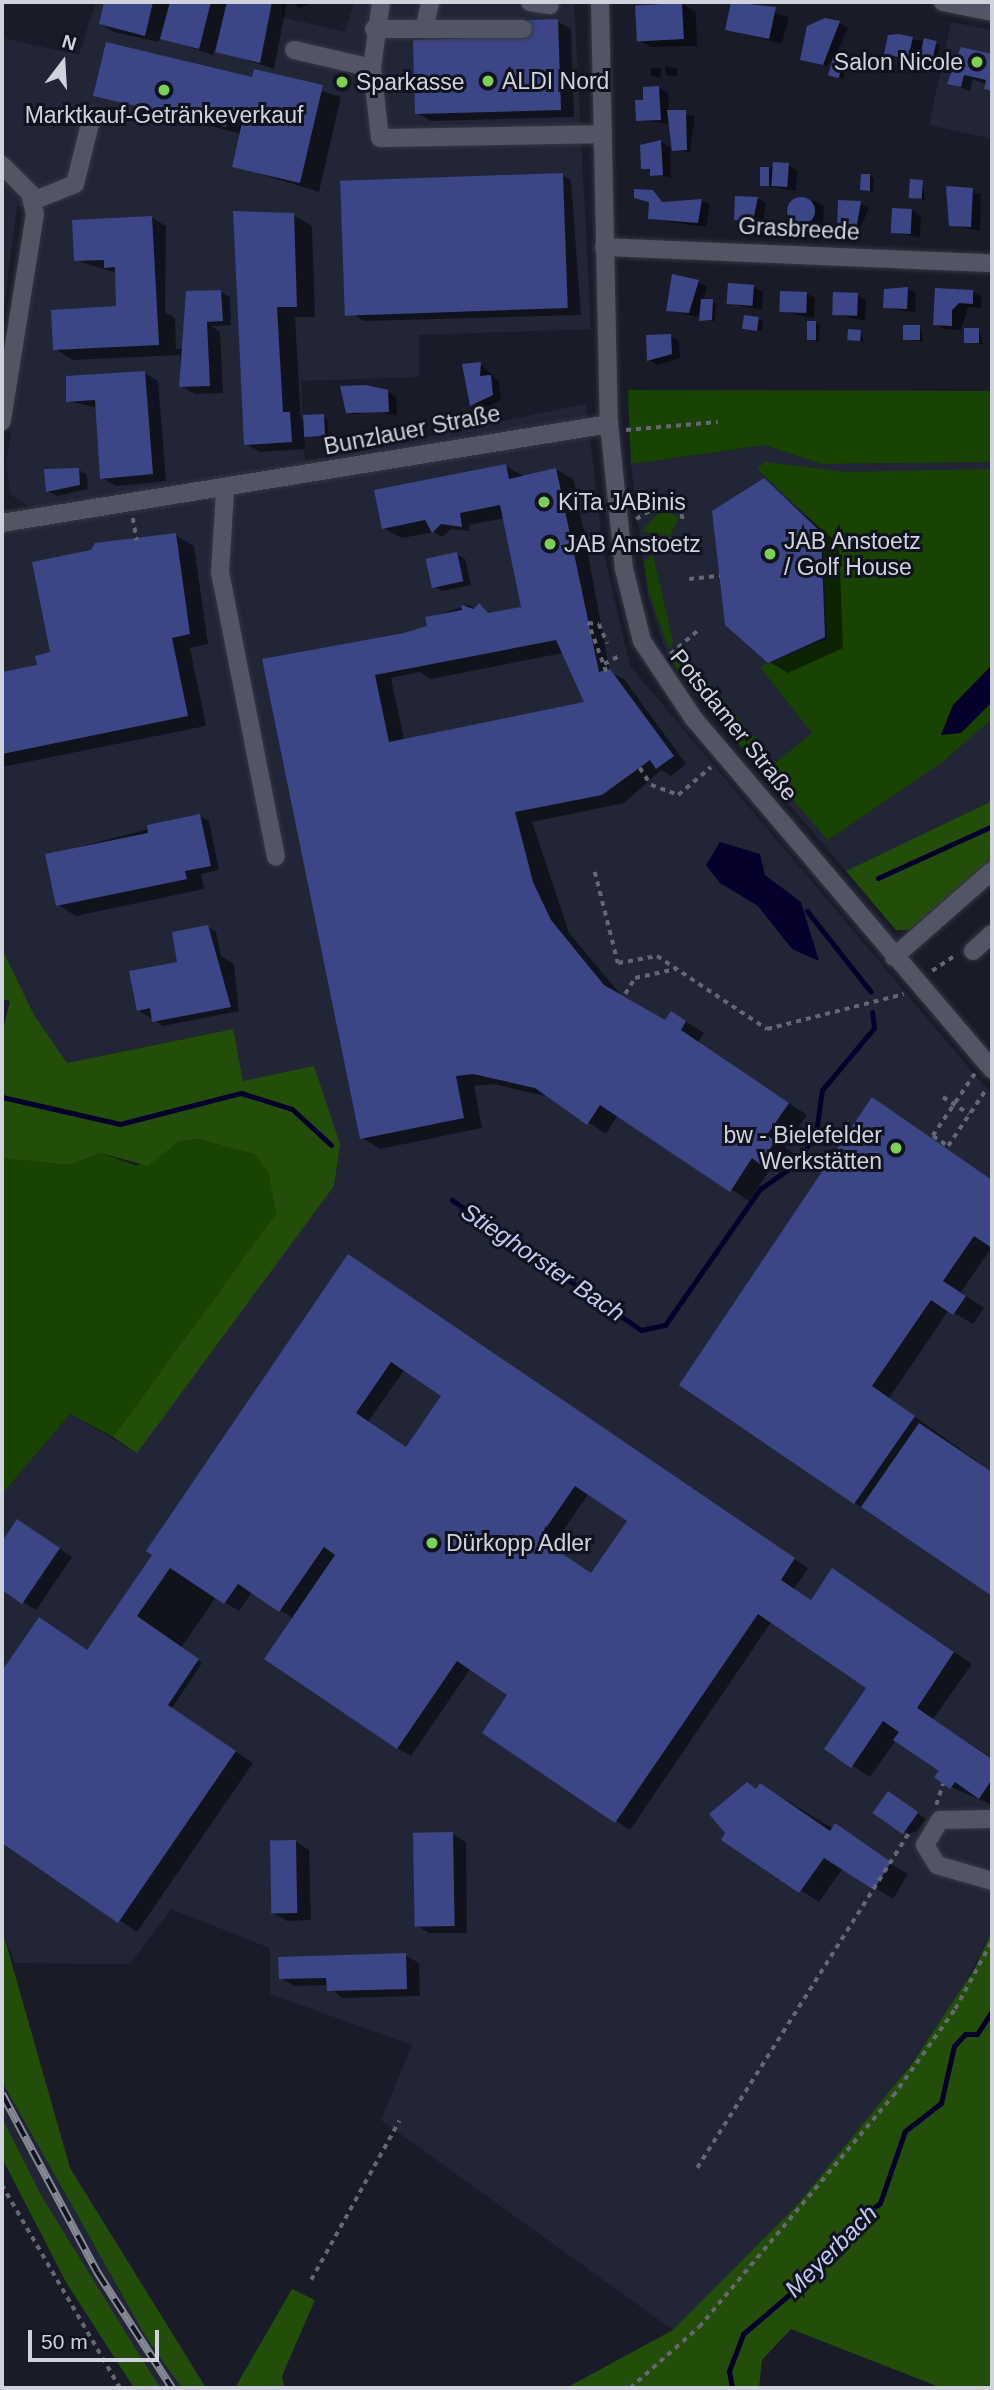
<!DOCTYPE html>
<meta charset="utf-8">
<style>
body{margin:0}
#map{position:relative;width:994px;height:2390px;overflow:hidden;background:#191c28;font-family:Arial,sans-serif}
div>[style]{position:absolute}
[style*='--x']{left:calc(var(--x)*1px);top:calc(var(--y)*1px);width:calc(var(--w)*1px);rotate:calc(var(--a)*1deg)}
.built>*{inset:0;background:#212536}
.green>*{inset:0;background:#194400}
.forest>*{inset:0;background:#234e09}
.water>*{inset:0;background:#05012c}
.shadow>*{inset:0;background:#0007;transform-origin:0 0}
.stream>*{height:5px;margin:-2.5px;padding:0 2.5px;transform-origin:2.5px;border-radius:2.5px;background:#05012c}
.building>*{inset:0;background:#3c4586;transform-origin:0 0}
.round{border-radius:50%}
.path>*{height:3.5px;margin-top:-1.75px;transform-origin:0;background:repeating-linear-gradient(90deg,#656772 0 5px,transparent 0 10px)}
.roads{filter:drop-shadow(0 0 2px #363742) drop-shadow(0 0 2px #363742)}
.minor>*{height:18px;margin:-9px;padding:0 9px;transform-origin:9px;border-radius:9px;background:#515564}
.rail>*{height:8px;margin-top:-4px;transform-origin:0;background:repeating-linear-gradient(90deg,#10131f 0 16px,#868993 0 32px);box-sizing:border-box;border-block:2px solid #868993}
.dots>*{width:19px;height:19px;translate:-50% -50%;box-sizing:border-box;border:4px solid #10131f;border-radius:50%}
span{translate:-50% -50%;white-space:nowrap;text-align:center;line-height:1.15;-webkit-text-stroke:6px #10131f;paint-order:stroke}
.poi-label{font-size:23px;color:#d1d3dc}
.right{translate:-100% -50%;text-align:right}
.left{translate:0 -50%;text-align:left}
.street-label{font-size:23px;color:#d1d3dc}
.water-label{font-size:24px;color:#c1cbf2;font-style:italic}
.frame{position:absolute;inset:0;border:4px solid #d1d3dc;pointer-events:none}
.north{position:absolute;left:28px;top:28px;width:70px;height:70px;-webkit-text-stroke:5px #10131f;paint-order:stroke;rotate:17deg;font-size:19px;font-weight:700;line-height:28px;text-align:center;color:#d1d3dc}
.north::after{content:'';display:block;margin:auto;width:24px;height:32px;background:#d1d3dc;clip-path:polygon(50% 0,100% 100%,50% 72%,0 100%)}
.scale{position:absolute;left:28px;top:2330px;width:131px;height:32px;box-sizing:border-box;border:4px solid #d1d3dc;border-top:0;padding-left:9px;font-size:21px;line-height:24px;white-space:nowrap;color:#d1d3dc;-webkit-text-stroke:5px #10131f;paint-order:stroke}
</style>
<div id="map">
<div class="built">
<i style="clip-path:polygon(96px 2px,283px 2px,281px 17px,345px 32px,354px 2px,574px 2px,591px 329px,419px 335px,419px 377px,301px 381px,305px 461px,586px 404px,603px 550px,630px 666px,992px 1095px,992px 1930px,965px 1984px,888px 2096px,798px 2204px,673px 2330px,381px 2120px,412px 2045px,270px 1994px,270px 1948px,171px 1909px,130px 1964px,15px 1963px,2px 1929px,2px 1494px,70px 1414px,137px 1453px,243px 1081px,232px 1029px,67px 1063px,34px 1015px,2px 949px,2px 510px,29px 507px,10px 494px,6px 463px,47px 205px,17px 207px,2px 322px,2px 38px,79px 55px)"></i>
<i style="clip-path:polygon(951px 22px,992px 30px,992px 139px,929px 125px)"></i>
<i style="clip-path:polygon(765px 445px,821px 464px,992px 462px,992px 801px,846px 871px,688px 686px,667px 655px,648px 598px,631px 464px)"></i>
<i style="clip-path:polygon(2px 2032px,70px 2168px,206px 2388px,134px 2388px,66px 2282px,2px 2158px)"></i>
</div>
<div class="green">
<i style="clip-path:polygon(628px 390px,992px 391px,992px 462px,821px 464px,765px 445px,631px 464px)"></i>
<i style="clip-path:polygon(765px 462px,846px 472px,992px 469px,992px 719px,941px 763px,828px 840px,767px 770px,812px 733px,760px 667px,827px 639px,822px 530px,757px 469px)"></i>
<i style="clip-path:polygon(662px 510px,679px 517px,670px 536px,642px 531px)"></i>
<i style="clip-path:polygon(653px 555px,673px 642px,669px 649px,649px 593px,644px 561px)"></i>
<i style="clip-path:polygon(675px 655px,703px 675px,757px 741px,756px 751px,743px 749px,691px 689px,673px 663px)"></i>
<i style="clip-path:polygon(197px 1139px,255px 1154px,269px 1175px,276px 1214px,113px 1437px,70px 1414px,2px 1494px,2px 1158px,69px 1165px,101px 1153px,137px 1166px,179px 1141px)"></i>
</div>
<div class="forest">
<i style="clip-path:polygon(992px 801px,992px 861px,909px 930px,896px 930px,846px 871px)"></i>
<i style="clip-path:polygon(2px 949px,34px 1015px,67px 1063px,233px 1029px,243px 1081px,314px 1066px,340px 1144px,334px 1186px,137px 1453px,113px 1437px,276px 1214px,269px 1175px,255px 1154px,197px 1139px,179px 1141px,148px 1166px,101px 1153px,69px 1165px,2px 1158px,2px 1034px,10px 1001px,2px 999px)"></i>
<i style="clip-path:polygon(2px 1929px,70px 2168px,206px 2388px,182px 2388px,146px 2337px,2px 2081px)"></i>
<i style="clip-path:polygon(992px 1930px,992px 2388px,942px 2388px,791px 2329px,762px 2360px,759px 2388px,566px 2388px,673px 2330px,798px 2204px,910px 2066px,974px 1970px)"></i>
<i style="clip-path:polygon(2px 2118px,42px 2197px,160px 2388px,134px 2388px,66px 2282px,2px 2158px)"></i>
<i style="clip-path:polygon(292px 2289px,315px 2300px,282px 2376px,284px 2386px,293px 2388px,235px 2388px)"></i>
</div>
<div class="water">
<i style="clip-path:polygon(992px 665px,992px 702px,961px 733px,941px 735px,953px 705px)"></i>
<i style="clip-path:polygon(720px 842px,760px 854px,765px 875px,801px 902px,819px 961px,792px 949px,758px 906px,720px 883px,706px 865px)"></i>
</div>
<div class="shadow">
<i style="clip-path:polygon(107px 2px,287px 2px,274px 69px,215px 50px,213px 55px,160px 37px,159px 42px,114px 32px,101px 24px)"></i>
<i style="clip-path:polygon(294px 2px,308px 2px,309px 4px,299px 8px)"></i>
<i style="left:733px;top:2px;width:58px;height:28px;rotate:15deg"></i>
<i style="clip-path:polygon(682px 4px,696px 12px,697px 46px,651px 47px,637px 39px)"></i>
<i style="clip-path:polygon(557px 21px,571px 29px,574px 117px,431px 121px,417px 113px)"></i>
<i style="clip-path:polygon(839px 23px,848px 28px,834px 59px,827px 66px,802px 59px)"></i>
<i style="clip-path:polygon(912px 39px,940px 45px,936px 66px,886px 53px)"></i>
<i style="clip-path:polygon(962px 49px,992px 55px,992px 87px,973px 79px,970px 91px,949px 83px)"></i>
<i style="clip-path:polygon(844px 61px,844px 79px,831px 75px)"></i>
<i style="clip-path:polygon(665px 66px,677px 69px,677px 77px,666px 75px)"></i>
<i style="clip-path:polygon(651px 67px,661px 69px,661px 78px,651px 76px)"></i>
<i style="clip-path:polygon(256px 71px,341px 97px,319px 192px,234px 166px,241px 134px,95px 95px,252px 79px)"></i>
<i style="clip-path:polygon(341px 75px,350px 78px,348px 88px,339px 85px)"></i>
<i style="clip-path:polygon(659px 88px,668px 93px,669px 112px,695px 116px,690px 152px,674px 150px,672px 124px,637px 120px)"></i>
<i style="clip-path:polygon(661px 142px,670px 147px,671px 178px,643px 168px)"></i>
<i style="clip-path:polygon(788px 165px,797px 170px,796px 191px,761px 185px,768px 169px)"></i>
<i style="clip-path:polygon(562px 175px,571px 180px,581px 315px,364px 321px,346px 310px)"></i>
<i style="clip-path:polygon(870px 176px,874px 178px,873px 192px,862px 189px)"></i>
<i style="clip-path:polygon(922px 181px,925px 200px,910px 197px)"></i>
<i style="clip-path:polygon(947px 188px,981px 194px,980px 231px,951px 225px)"></i>
<i style="clip-path:polygon(757px 198px,766px 203px,762px 225px,736px 219px)"></i>
<i style="clip-path:polygon(701px 200px,710px 205px,706px 227px,650px 219px,662px 204px)"></i>
<i style="clip-path:polygon(815px 201px,824px 206px,823px 227px,786px 217px,787px 205px)"></i>
<i style="clip-path:polygon(861px 203px,869px 208px,857px 235px,838px 229px)"></i>
<i style="clip-path:polygon(912px 210px,921px 216px,920px 238px,893px 232px)"></i>
<i style="clip-path:polygon(293px 215px,312px 226px,315px 317px,295px 317px,301px 420px,327px 418px,329px 438px,304px 436px,305px 449px,260px 452px,246px 444px)"></i>
<i style="clip-path:polygon(152px 218px,166px 226px,165px 312px,175px 318px,176px 349px,186px 348px,221px 292px,230px 297px,231px 325px,211px 326px,220px 332px,223px 393px,195px 394px,181px 386px,180px 355px,73px 360px,55px 349px,123px 309px,117px 273px,75px 260px)"></i>
<i style="clip-path:polygon(698px 282px,707px 287px,703px 301px,716px 303px,715px 321px,701px 320px,701px 307px,698px 317px,668px 310px)"></i>
<i style="clip-path:polygon(754px 287px,763px 292px,762px 310px,728px 303px)"></i>
<i style="clip-path:polygon(907px 288px,916px 293px,915px 313px,885px 307px)"></i>
<i style="clip-path:polygon(936px 290px,973px 292px,982px 297px,981px 308px,968px 307px,961px 330px,944px 329px,935px 324px)"></i>
<i style="clip-path:polygon(806px 293px,815px 298px,814px 318px,781px 311px)"></i>
<i style="clip-path:polygon(857px 295px,866px 300px,865px 321px,833px 314px)"></i>
<i style="clip-path:polygon(745px 317px,763px 320px,762px 331px,745px 328px)"></i>
<i style="clip-path:polygon(816px 323px,820px 325px,819px 342px,808px 339px)"></i>
<i style="clip-path:polygon(920px 327px,923px 342px,904px 339px)"></i>
<i style="clip-path:polygon(979px 329px,983px 344px,966px 342px)"></i>
<i style="clip-path:polygon(861px 332px,864px 342px,849px 339px)"></i>
<i style="clip-path:polygon(670px 336px,679px 341px,680px 358px,658px 365px,649px 360px)"></i>
<i style="clip-path:polygon(481px 364px,499px 382px,501px 400px,481px 410px,472px 405px)"></i>
<i style="clip-path:polygon(145px 373px,158px 381px,166px 481px,116px 486px,102px 478px,98px 408px,68px 401px)"></i>
<i style="clip-path:polygon(342px 388px,387px 391px,396px 397px,397px 416px,354px 405px,362px 414px,352px 414px)"></i>
<i style="clip-path:polygon(evenodd,506px 466px,525px 477px,556px 469px,574px 480px,610px 672px,624px 679px,686px 764px,671px 776px,661px 770px,624px 803px,532px 822px,569px 933px,623px 997px,666px 1022px,672px 1013px,690px 1024px,704px 1033px,698px 1042px,807px 1115px,785px 1147px,793px 1153px,780px 1173px,771px 1168px,749px 1201px,618px 1115px,606px 1134px,550px 1097px,493px 1084px,474px 1086px,482px 1128px,380px 1149px,362px 1138px,264px 660px,406px 634px,432px 626px,427px 618px,468px 605px,488px 615px,523px 608px,505px 518px,469px 525px,470px 531px,451px 529px,442px 537px,434px 532px,402px 538px,383px 528px,506px 466px,563px 653px,587px 703px,404px 740px,391px 678px,419px 672px,431px 679px,563px 653px)"></i>
<i style="clip-path:polygon(79px 470px,87px 475px,88px 489px,57px 496px,48px 491px)"></i>
<i style="clip-path:polygon(764px 480px,839px 544px,843px 648px,788px 673px,769px 662px)"></i>
<i style="clip-path:polygon(175px 535px,194px 546px,208px 644px,190px 648px,206px 726px,2px 767px,2px 674px,39px 666px)"></i>
<i style="clip-path:polygon(456px 554px,465px 559px,471px 585px,442px 591px,434px 586px)"></i>
<i style="clip-path:polygon(200px 816px,209px 821px,219px 870px,201px 874px,204px 889px,76px 916px,58px 905px,47px 855px)"></i>
<i style="clip-path:polygon(207px 927px,216px 932px,221px 956px,234px 964px,239px 1011px,163px 1026px,138px 1010px)"></i>
<i style="clip-path:polygon(890px 1110px,992px 1180px,992px 1247px,961px 1292px,984px 1308px,973px 1324px,949px 1310px,889px 1398px,992px 1472px,992px 1594px,855px 1503px)"></i>
<i style="clip-path:polygon(evenodd,362px 1264px,808px 1568px,794px 1589px,812px 1601px,851px 1581px,972px 1664px,933px 1719px,992px 1758px,992px 1805px,951px 1787px,941px 1771px,896px 1740px,870px 1777px,827px 1749px,869px 1687px,772px 1621px,630px 1830px,484px 1732px,510px 1695px,471px 1668px,411px 1756px,397px 1748px,294px 1619px,252px 1592px,239px 1611px,216px 1597px,181px 1648px,202px 1663px,172px 1708px,253px 1763px,137px 1932px,2px 1841px,2px 1674px,39px 1619px,96px 1658px,362px 1264px,405px 1369px,444px 1396px,407px 1449px,368px 1422px,405px 1369px,362px 1264px,589px 1493px,629px 1520px,593px 1575px,552px 1547px,589px 1493px)"></i>
<i style="clip-path:polygon(18px 1522px,72px 1557px,36px 1610px,2px 1588px,2px 1545px)"></i>
<i style="clip-path:polygon(761px 1785px,908px 1874px,893px 1899px,843px 1868px,819px 1902px,724px 1839px)"></i>
<i style="clip-path:polygon(897px 1799px,926px 1819px,917px 1831px,908px 1834px,875px 1812px)"></i>
<i style="clip-path:polygon(452px 1834px,466px 1842px,467px 1933px,429px 1933px,416px 1925px)"></i>
<i style="clip-path:polygon(296px 1842px,309px 1850px,311px 1920px,287px 1921px,273px 1913px)"></i>
<i style="clip-path:polygon(405px 1955px,419px 1963px,420px 1996px,342px 1998px,328px 1985px,294px 1986px,281px 1978px)"></i>
</div>
<div class="stream">
<i style="--x:878;--y:878;--w:125;--a:-24.5"></i>
<i style="--x:807;--y:911;--w:103;--a:51.7"></i>
<i style="--x:2;--y:1097;--w:121;--a:12.9"></i>
<i style="--x:120;--y:1124;--w:125;--a:-14.4"></i>
<i style="--x:241;--y:1093;--w:53;--a:17.4"></i>
<i style="--x:292;--y:1109;--w:53;--a:42.7"></i>
<i style="--x:452;--y:1200;--w:229;--a:34.5"></i>
<i style="--x:641;--y:1330;--w:25;--a:-12"></i>
<i style="--x:665;--y:1325;--w:166;--a:-55.1"></i>
<i style="--x:760;--y:1189;--w:44;--a:-34.8"></i>
<i style="--x:796;--y:1164;--w:38;--a:-58"></i>
<i style="--x:816;--y:1132;--w:42;--a:-81.9"></i>
<i style="--x:822;--y:1090;--w:81;--a:-50"></i>
<i style="--x:874;--y:1028;--w:16;--a:-97"></i>
<i style="--x:732;--y:2388;--w:17;--a:-100"></i>
<i style="--x:729;--y:2371;--w:40;--a:-69"></i>
<i style="--x:743;--y:2334;--w:118;--a:-40.5"></i>
<i style="--x:833;--y:2257;--w:27;--a:-68"></i>
<i style="--x:843;--y:2232;--w:47;--a:-38.1"></i>
<i style="--x:880;--y:2203;--w:76;--a:-70.9"></i>
<i style="--x:905;--y:2131;--w:46;--a:-37.9"></i>
<i style="--x:941;--y:2103;--w:58;--a:-77.2"></i>
<i style="--x:954;--y:2046;--w:16;--a:-47"></i>
<i style="--x:965;--y:2034;--w:12;--a:0"></i>
<i style="--x:977;--y:2034;--w:27;--a:-57"></i>
</div>
<div class="building">
<i style="clip-path:polygon(104px 2px,153px 2px,145px 36px,99px 24px)"></i>
<i style="clip-path:polygon(170px 2px,211px 2px,199px 49px,160px 39px)"></i>
<i style="clip-path:polygon(227px 2px,272px 2px,260px 63px,215px 52px)"></i>
<i style="clip-path:polygon(731px 2px,776px 7px,769px 39px,725px 30px)"></i>
<i style="left:682px;top:3px;width:36px;height:47px;rotate:87deg"></i>
<i style="clip-path:polygon(825px 18px,840px 21px,823px 65px,800px 60px,807px 26px)"></i>
<i style="clip-path:polygon(558px 19px,561px 110px,415px 114px,413px 40px,529px 36px,528px 20px)"></i>
<i style="clip-path:polygon(899px 34px,913px 37px,908px 59px,884px 54px,888px 35px)"></i>
<i style="left:924px;top:38px;width:13px;height:25px;rotate:13deg"></i>
<i style="clip-path:polygon(106px 42px,252px 77px,254px 69px,323px 85px,300px 183px,232px 167px,244px 114px,230px 110px,226px 127px,93px 96px)"></i>
<i style="clip-path:polygon(961px 47px,992px 54px,992px 91px,984px 89px,986px 80px,964px 75px,961px 87px,947px 84px)"></i>
<i style="left:833px;top:57px;width:11px;height:19px;rotate:15deg"></i>
<i style="clip-path:polygon(659px 86px,661px 120px,636px 121px,635px 100px,643px 100px,643px 87px)"></i>
<i style="clip-path:polygon(667px 110px,686px 110px,687px 150px,672px 151px)"></i>
<i style="clip-path:polygon(661px 140px,663px 175px,650px 176px,650px 169px,641px 169px,640px 145px)"></i>
<i style="left:773px;top:162px;width:16px;height:24px;rotate:4deg"></i>
<i style="left:760px;top:167px;width:9px;height:19px"></i>
<i style="left:563px;top:173px;width:135px;height:223px;rotate:88deg"></i>
<i style="clip-path:polygon(861px 174px,870px 174px,870px 191px,860px 190px)"></i>
<i style="left:910px;top:179px;width:13px;height:19px;rotate:4deg"></i>
<i style="clip-path:polygon(946px 186px,973px 188px,971px 227px,949px 226px)"></i>
<i style="clip-path:polygon(634px 189px,653px 190px,662px 202px,702px 199px,698px 223px,648px 219px,649px 202px,634px 198px)"></i>
<i style="clip-path:polygon(735px 196px,758px 197px,753px 221px,734px 220px)"></i>
<i class="round" style="left:787px;top:197px;width:28px;height:28px"></i>
<i style="clip-path:polygon(838px 200px,861px 201px,857px 225px,848px 224px,848px 231px,837px 230px)"></i>
<i style="left:892px;top:208px;width:20px;height:25px;rotate:3deg"></i>
<i style="clip-path:polygon(233px 211px,294px 213px,297px 307px,277px 307px,283px 412px,290px 412px,292px 442px,244px 445px)"></i>
<i style="clip-path:polygon(152px 216px,159px 345px,53px 350px,51px 310px,116px 306px,115px 267px,104px 268px,104px 260px,74px 261px,72px 220px)"></i>
<i style="clip-path:polygon(672px 274px,699px 280px,689px 313px,666px 311px)"></i>
<i style="left:728px;top:283px;width:26px;height:21px;rotate:4deg"></i>
<i style="clip-path:polygon(908px 287px,907px 309px,883px 308px,884px 289px)"></i>
<i style="clip-path:polygon(935px 288px,973px 290px,973px 304px,959px 303px,952px 310px,952px 326px,933px 325px)"></i>
<i style="clip-path:polygon(221px 290px,223px 321px,207px 322px,210px 386px,179px 387px,186px 291px)"></i>
<i style="left:780px;top:291px;width:27px;height:21px;rotate:2deg"></i>
<i style="left:833px;top:292px;width:25px;height:23px;rotate:2deg"></i>
<i style="clip-path:polygon(701px 299px,713px 299px,712px 320px,699px 321px)"></i>
<i style="left:744px;top:315px;width:15px;height:14px;rotate:8deg"></i>
<i style="left:807px;top:321px;width:9px;height:19px"></i>
<i style="left:903px;top:325px;width:17px;height:15px"></i>
<i style="left:964px;top:328px;width:15px;height:15px"></i>
<i style="left:848px;top:329px;width:13px;height:11px;rotate:4deg"></i>
<i style="clip-path:polygon(671px 334px,672px 354px,647px 361px,646px 335px)"></i>
<i style="clip-path:polygon(481px 362px,480px 376px,491px 375px,493px 395px,470px 406px,462px 364px)"></i>
<i style="clip-path:polygon(145px 371px,153px 474px,100px 479px,95px 400px,66px 402px,66px 376px)"></i>
<i style="clip-path:polygon(366px 385px,388px 390px,389px 412px,346px 413px,340px 386px)"></i>
<i style="left:324px;top:414px;width:22px;height:21px;rotate:87deg"></i>
<i style="clip-path:polygon(evenodd,506px 464px,509px 479px,556px 468px,599px 672px,610px 669px,674px 756px,656px 769px,650px 760px,602px 795px,515px 812px,533px 882px,551px 920px,604px 985px,665px 1020px,671px 1011px,686px 1021px,681px 1030px,789px 1103px,767px 1135px,775px 1141px,760px 1164px,752px 1158px,730px 1192px,600px 1105px,587px 1125px,535px 1088px,473px 1074px,456px 1076px,464px 1118px,360px 1139px,262px 659px,404px 633px,427px 626px,425px 617px,462px 610px,461px 605px,474px 609px,479px 603px,488px 613px,521px 607px,500px 505px,460px 513px,462px 527px,441px 524px,432px 533px,425px 520px,382px 529px,374px 490px,506px 464px,556px 640px,584px 702px,389px 742px,375px 675px,556px 640px)"></i>
<i style="clip-path:polygon(79px 468px,80px 485px,46px 492px,44px 469px)"></i>
<i style="clip-path:polygon(764px 478px,821px 532px,825px 637px,768px 663px,725px 625px,712px 511px)"></i>
<i style="clip-path:polygon(176px 533px,190px 634px,172px 638px,188px 716px,2px 754px,2px 672px,37px 665px,35px 656px,50px 652px,32px 562px,91px 550px,95px 543px)"></i>
<i style="left:457px;top:552px;width:30px;height:32px;rotate:78deg"></i>
<i style="clip-path:polygon(200px 814px,211px 866px,185px 871px,187px 879px,56px 906px,45px 854px,148px 833px,147px 825px)"></i>
<i style="clip-path:polygon(208px 925px,231px 1007px,152px 1022px,150px 1008px,137px 1011px,129px 971px,177px 962px,172px 932px)"></i>
<i style="clip-path:polygon(872px 1097px,992px 1180px,992px 1248px,974px 1236px,943px 1281px,966px 1296px,953px 1315px,931px 1300px,872px 1386px,915px 1416px,854px 1504px,679px 1385px)"></i>
<i style="clip-path:polygon(evenodd,348px 1254px,795px 1558px,781px 1580px,811px 1600px,832px 1568px,954px 1652px,917px 1708px,992px 1759px,992px 1779px,979px 1799px,955px 1782px,950px 1789px,934px 1777px,939px 1771px,893px 1740px,899px 1732px,883px 1721px,851px 1768px,824px 1749px,866px 1688px,758px 1614px,615px 1823px,482px 1733px,507px 1695px,457px 1661px,397px 1749px,264px 1659px,335px 1555px,324px 1547px,279px 1612px,238px 1584px,224px 1604px,170px 1568px,137px 1616px,199px 1659px,168px 1705px,236px 1751px,118px 1923px,2px 1843px,2px 1671px,39px 1617px,87px 1650px,152px 1555px,146px 1551px,348px 1254px,391px 1362px,441px 1396px,406px 1447px,356px 1413px,391px 1362px,348px 1254px,575px 1486px,627px 1521px,591px 1573px,539px 1538px,575px 1486px)"></i>
<i style="clip-path:polygon(919px 1423px,992px 1472px,992px 1596px,861px 1507px)"></i>
<i style="clip-path:polygon(17px 1519px,60px 1548px,22px 1604px,2px 1590px,2px 1542px)"></i>
<i style="clip-path:polygon(747px 1782px,756px 1789px,760px 1783px,830px 1831px,835px 1823px,891px 1862px,874px 1890px,824px 1858px,799px 1893px,721px 1840px,725px 1833px,709px 1814px)"></i>
<i style="left:888px;top:1791px;width:37px;height:27px;rotate:35deg"></i>
<i style="left:453px;top:1832px;width:94px;height:40px;rotate:89deg"></i>
<i style="left:296px;top:1840px;width:73px;height:26px;rotate:89deg"></i>
<i style="clip-path:polygon(406px 1953px,407px 1989px,327px 1991px,326px 1978px,279px 1979px,278px 1957px)"></i>
</div>
<div class="path">
<i style="--x:626;--y:430;--w:92;--a:-5"></i>
<i style="--x:133;--y:518;--w:23;--a:80"></i>
<i style="--x:636;--y:519;--w:47;--a:-31"></i>
<i style="--x:676;--y:495;--w:26;--a:74"></i>
<i style="--x:576;--y:541;--w:28;--a:-8"></i>
<i style="--x:639;--y:541;--w:46;--a:-2.5"></i>
<i style="--x:689;--y:579;--w:31;--a:-6"></i>
<i style="--x:670;--y:654;--w:38;--a:-40"></i>
<i style="--x:604;--y:664;--w:19;--a:-28"></i>
<i style="--x:606;--y:672;--w:52;--a:-110.2"></i>
<i style="--x:588;--y:623;--w:11;--a:5"></i>
<i style="--x:599;--y:624;--w:21;--a:67"></i>
<i style="--x:640;--y:768;--w:20;--a:57"></i>
<i style="--x:651;--y:785;--w:29;--a:20"></i>
<i style="--x:678;--y:795;--w:43;--a:-40.3"></i>
<i style="--x:595;--y:872;--w:94;--a:75.8"></i>
<i style="--x:618;--y:963;--w:40;--a:-10"></i>
<i style="--x:657;--y:956;--w:132;--a:33.6"></i>
<i style="--x:767;--y:1029;--w:141;--a:-14.3"></i>
<i style="--x:932;--y:971;--w:30;--a:-34"></i>
<i style="--x:625;--y:994;--w:19;--a:-58"></i>
<i style="--x:635;--y:978;--w:42;--a:-12.4"></i>
<i style="--x:975;--y:1074;--w:75;--a:124.1"></i>
<i style="--x:933;--y:1136;--w:18;--a:34"></i>
<i style="--x:948;--y:1146;--w:70;--a:-56.1"></i>
<i style="--x:943;--y:1097;--w:31;--a:33"></i>
<i style="--x:936;--y:1805;--w:22;--a:-72"></i>
<i style="--x:697;--y:2168;--w:396;--a:-57.7"></i>
<i style="--x:2;--y:2185;--w:235;--a:59.8"></i>
<i style="--x:311;--y:2280;--w:182;--a:-61"></i>
<i style="--x:630;--y:2388;--w:92;--a:-41.5"></i>
<i style="--x:699;--y:2327;--w:302;--a:-50"></i>
<i style="--x:893;--y:2096;--w:107;--a:-54.5"></i>
<i style="--x:955;--y:2009;--w:77;--a:-61.4"></i>
</div>
<div class="roads">
<div class="minor">
<i style="--x:381;--y:2;--w:67;--a:97.8"></i>
<i style="--x:372;--y:68;--w:70;--a:83.5"></i>
<i style="--x:380;--y:138;--w:223;--a:-1"></i>
<i style="--x:530;--y:2;--w:20;--a:9"></i>
<i style="--x:600;--y:2;--w:422;--a:88.8"></i>
<i style="--x:609;--y:424;--w:146;--a:84.1"></i>
<i style="--x:624;--y:569;--w:74;--a:76"></i>
<i style="--x:642;--y:641;--w:94;--a:56.3"></i>
<i style="--x:694;--y:719;--w:460;--a:49.6"></i>
<i style="--x:943;--y:2;--w:50;--a:11.5"></i>
<i style="--x:374;--y:29;--w:50;--a:0"></i>
<i style="--x:424;--y:29;--w:28;--a:-77"></i>
<i style="--x:424;--y:29;--w:99;--a:0"></i>
<i style="--x:294;--y:50;--w:80;--a:13"></i>
<i style="--x:2;--y:165;--w:40;--a:45"></i>
<i style="--x:30;--y:193;--w:22;--a:77"></i>
<i style="--x:35;--y:214;--w:210;--a:99.1"></i>
<i style="--x:35;--y:200;--w:43;--a:-21.8"></i>
<i style="--x:75;--y:184;--w:70;--a:-76"></i>
<i style="--x:604;--y:247;--w:388;--a:2.4"></i>
<i style="--x:225;--y:491;--w:81;--a:93.5"></i>
<i style="--x:220;--y:572;--w:290;--a:78.9"></i>
<i style="--x:2;--y:523;--w:615;--a:-9.26"></i>
<i style="--x:973;--y:951;--w:25;--a:-42"></i>
<i style="--x:894;--y:957;--w:130;--a:-41.3"></i>
<i style="--x:992;--y:1819;--w:52;--a:178.9"></i>
<i style="--x:940;--y:1820;--w:29;--a:121"></i>
<i style="--x:925;--y:1845;--w:23;--a:59"></i>
<i style="--x:937;--y:1865;--w:57;--a:16.2"></i>
</div>
</div>
<div class="rail">
<i style="--x:2;--y:2094;--w:202;--a:61.9"></i>
<i style="--x:97;--y:2272;--w:138;--a:57.1"></i>
</div>
<div class="dots">
<i style="left:977px;top:62px;background:#7cd155"></i>
<i style="left:488px;top:81px;background:#7cd155"></i>
<i style="left:342px;top:82px;background:#7cd155"></i>
<i style="left:164px;top:90px;background:#7cd155"></i>
<i style="left:544px;top:502px;background:#7cd155"></i>
<i style="left:550px;top:544px;background:#7cd155"></i>
<i style="left:770px;top:554px;background:#7cd155"></i>
<i style="left:896px;top:1148px;background:#7cd155"></i>
<i style="left:432px;top:1543px;background:#7cd155"></i>
</div>
<div class="poi-label">
<span class="right" style="left:963px;top:62px">Salon Nicole</span>
<span class="left" style="left:502px;top:81px">ALDI Nord</span>
<span class="left" style="left:356px;top:82px">Sparkasse</span>
<span style="left:164px;top:115px">Marktkauf-Getränkeverkauf</span>
<span class="left" style="left:558px;top:502px">KiTa JABinis</span>
<span class="left" style="left:784px;top:554px">JAB Anstoetz<br>/ Golf House</span>
<span class="left" style="left:564px;top:544px">JAB Anstoetz</span>
<span class="right" style="left:882px;top:1148px">bw - Bielefelder<br>Werkstätten</span>
<span class="left" style="left:446px;top:1543px">Dürkopp Adler</span>
</div>
<div class="street-label">
<span style="left:799px;top:229px;rotate:3deg">Grasbreede</span>
<span style="left:412px;top:430px;rotate:-11deg">Bunzlauer Straße</span>
<span style="left:734px;top:725px;rotate:51deg">Potsdamer Straße</span>
</div>
<div class="water-label">
<span style="left:543px;top:1262px;rotate:34deg">Stieghorster Bach</span>
<span style="left:831px;top:2251px;rotate:-45deg">Meyerbach</span>
</div>
<div class="frame"></div>
<div class="north">N</div>
<div class="scale">50 m</div>
</div>
